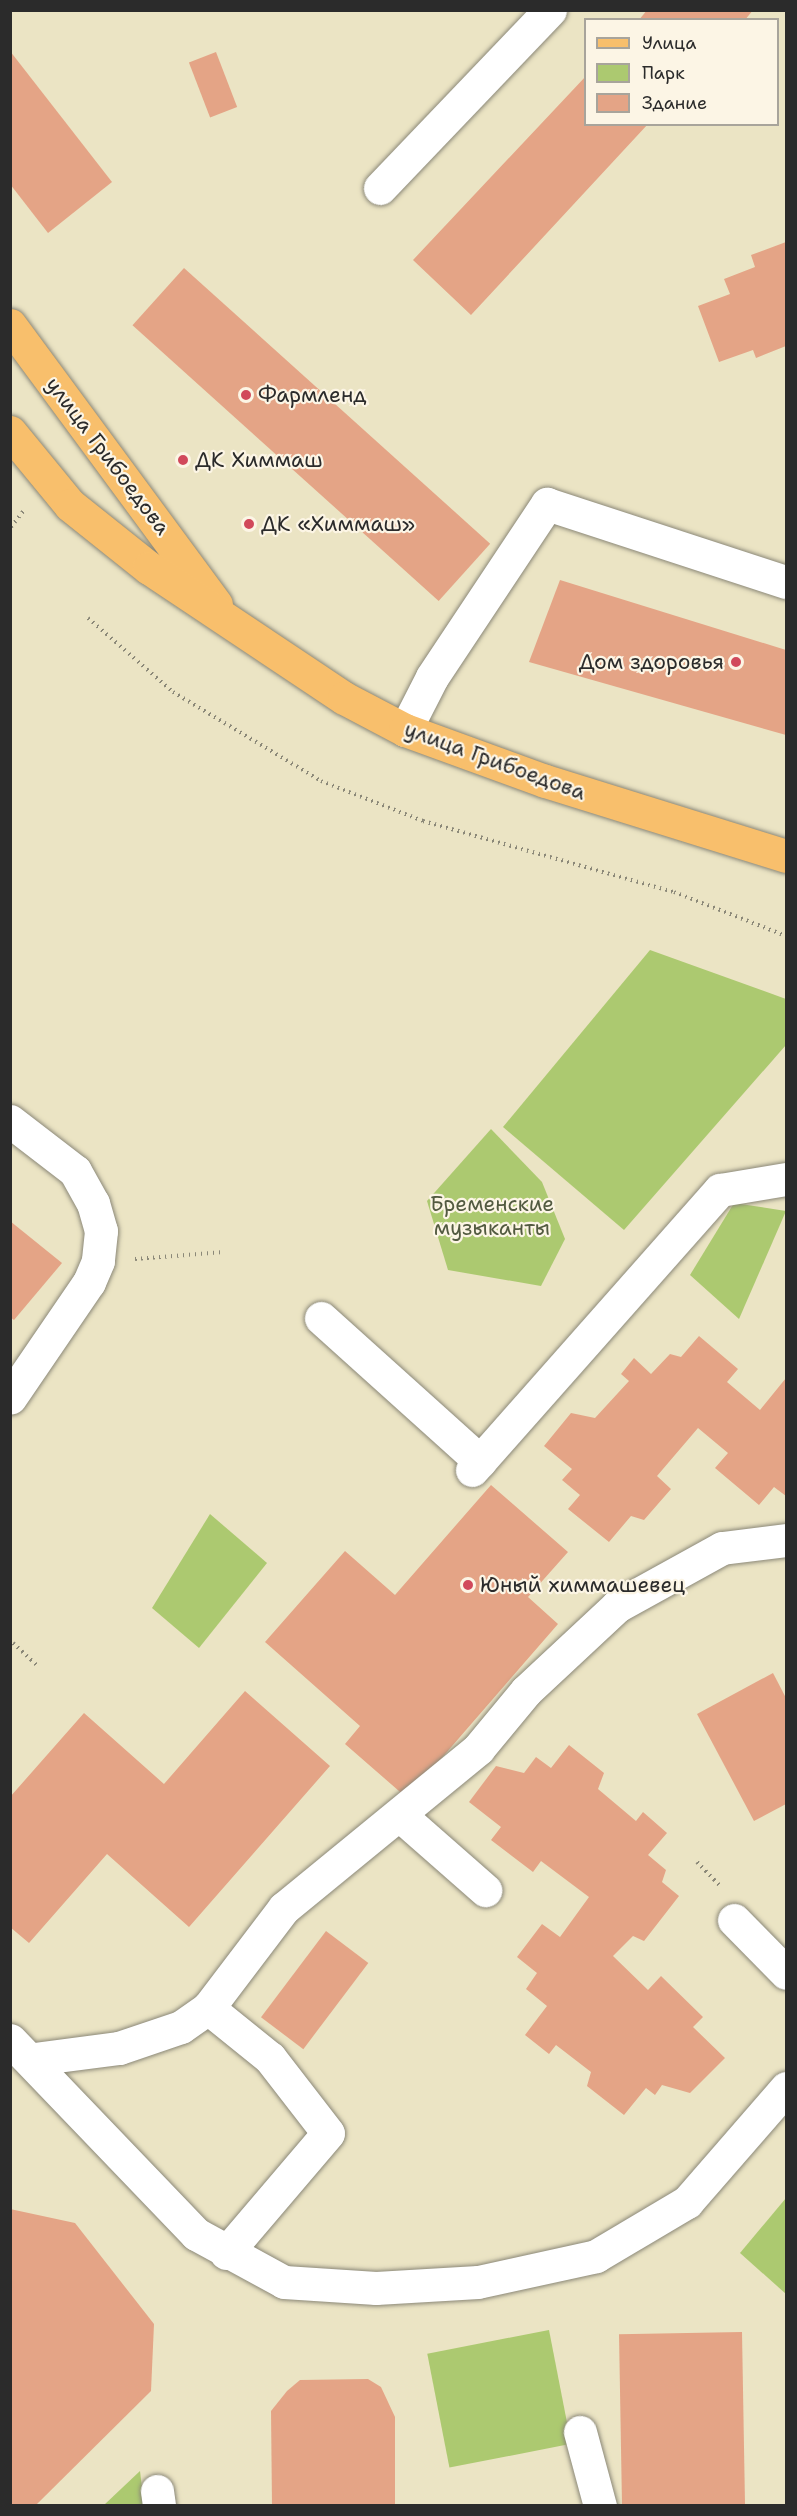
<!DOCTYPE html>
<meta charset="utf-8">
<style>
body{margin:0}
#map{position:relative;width:797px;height:2516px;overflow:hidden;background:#ebe4c4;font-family:"Shantell Sans",sans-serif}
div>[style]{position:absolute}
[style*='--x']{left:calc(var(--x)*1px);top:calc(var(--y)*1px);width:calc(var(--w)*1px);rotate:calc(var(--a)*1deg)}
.green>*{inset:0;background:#acc970;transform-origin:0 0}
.building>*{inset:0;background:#e4a486;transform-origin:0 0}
.path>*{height:4px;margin-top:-2px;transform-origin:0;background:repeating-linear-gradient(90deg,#8b8878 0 1.5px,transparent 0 6px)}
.roads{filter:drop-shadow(0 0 2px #8b8878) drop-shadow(0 0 2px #8b8878)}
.minor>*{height:33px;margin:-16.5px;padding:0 16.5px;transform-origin:16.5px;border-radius:16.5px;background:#fff}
.major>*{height:33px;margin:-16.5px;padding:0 16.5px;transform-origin:16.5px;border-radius:16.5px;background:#f8bf6c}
.dots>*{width:16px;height:16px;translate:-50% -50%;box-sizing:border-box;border:3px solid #fcf5e5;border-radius:50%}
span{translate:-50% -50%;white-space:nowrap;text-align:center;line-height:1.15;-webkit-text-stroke:4.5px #fcf5e5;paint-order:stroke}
.poi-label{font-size:21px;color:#2b2b2b}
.left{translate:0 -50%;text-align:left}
.right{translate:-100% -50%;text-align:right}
.street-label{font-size:21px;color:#2b2b2b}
.park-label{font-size:21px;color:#525a40}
.frame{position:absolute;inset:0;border:12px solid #2b2b2b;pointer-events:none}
.legend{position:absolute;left:584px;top:18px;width:195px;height:108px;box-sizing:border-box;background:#fcf5e5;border:2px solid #a8a49b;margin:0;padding:8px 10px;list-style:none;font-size:18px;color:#2b2b2b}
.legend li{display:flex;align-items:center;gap:12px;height:30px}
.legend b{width:30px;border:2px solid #a8a49b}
</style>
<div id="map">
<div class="green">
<i style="clip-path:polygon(650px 950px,786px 999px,786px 1045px,624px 1230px,503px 1127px)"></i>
<i style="clip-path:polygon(491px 1129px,542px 1182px,565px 1239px,541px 1286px,448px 1270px,427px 1201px)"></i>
<i style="clip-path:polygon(734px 1203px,786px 1211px,739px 1319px,690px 1275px)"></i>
<i style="clip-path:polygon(210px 1514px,267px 1563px,199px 1648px,152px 1608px)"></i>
<i style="clip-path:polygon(786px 2198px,786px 2294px,740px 2253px)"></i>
<i style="left:549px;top:2330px;width:116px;height:124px;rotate:79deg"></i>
<i style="clip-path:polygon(140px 2471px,144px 2505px,104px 2505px)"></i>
</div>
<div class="building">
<i style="clip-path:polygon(647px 10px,753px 10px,745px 20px,639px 20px)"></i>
<i style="clip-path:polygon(10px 51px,112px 182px,48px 233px,10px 184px)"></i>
<i style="left:216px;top:52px;width:59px;height:29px;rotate:69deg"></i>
<i style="clip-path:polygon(586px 76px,586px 124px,648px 124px,471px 315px,413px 260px)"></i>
<i style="clip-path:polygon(786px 242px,786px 346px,756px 358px,753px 350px,719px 362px,698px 306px,730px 294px,724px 279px,755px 267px,751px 255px)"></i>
<i style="left:184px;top:268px;width:412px;height:77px;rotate:42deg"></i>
<i style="clip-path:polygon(560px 580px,786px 650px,786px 735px,529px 662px)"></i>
<i style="clip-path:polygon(10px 1221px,62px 1263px,14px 1320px,10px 1317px)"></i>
<i style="clip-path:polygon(699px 1336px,738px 1369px,727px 1382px,760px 1410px,786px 1378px,786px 1496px,774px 1487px,759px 1505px,715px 1468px,728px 1453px,698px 1428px,657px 1476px,671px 1489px,644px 1520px,631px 1516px,609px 1542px,568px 1509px,580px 1495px,562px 1480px,572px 1469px,544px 1446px,571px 1413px,595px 1418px,629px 1381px,621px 1374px,634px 1358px,651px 1374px,670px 1354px,681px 1357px)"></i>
<i style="clip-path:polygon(491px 1485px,568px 1552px,528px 1597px,558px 1624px,407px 1798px,345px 1744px,360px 1726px,265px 1642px,345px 1551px,395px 1595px)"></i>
<i style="clip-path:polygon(773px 1673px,786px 1698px,786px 1804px,754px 1821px,697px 1714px)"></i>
<i style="clip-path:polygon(245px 1691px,330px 1766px,189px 1927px,107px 1854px,29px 1943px,10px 1927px,10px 1797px,84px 1713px,164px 1784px)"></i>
<i style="clip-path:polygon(569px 1745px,604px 1773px,598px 1789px,636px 1821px,643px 1812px,667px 1833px,648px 1855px,666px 1870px,662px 1882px,679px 1896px,644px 1941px,633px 1936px,613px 1956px,648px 1990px,661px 1976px,703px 2017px,693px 2027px,725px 2058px,690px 2093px,662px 2085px,655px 2095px,646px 2088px,624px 2115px,587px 2086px,591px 2072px,556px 2045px,549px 2054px,525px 2035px,547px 2006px,526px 1989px,537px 1973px,517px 1957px,542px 1924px,560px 1937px,589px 1897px,541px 1861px,533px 1872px,491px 1840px,501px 1827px,469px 1802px,496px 1766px,524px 1773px,536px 1757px,551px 1768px)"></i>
<i style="left:326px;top:1931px;width:53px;height:108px;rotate:37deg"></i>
<i style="clip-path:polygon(10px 2209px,75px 2223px,154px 2324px,151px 2391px,35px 2506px,10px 2506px)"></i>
<i style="left:742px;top:2332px;width:174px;height:123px;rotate:89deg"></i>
<i style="clip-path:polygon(368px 2379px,381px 2387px,395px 2417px,395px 2506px,272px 2506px,271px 2411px,287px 2391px,300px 2380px)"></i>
</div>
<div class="path">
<i style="--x:11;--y:527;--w:23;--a:-52"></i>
<i style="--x:88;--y:618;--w:113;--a:41"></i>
<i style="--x:173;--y:692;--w:173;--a:31"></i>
<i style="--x:321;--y:781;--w:110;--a:21.4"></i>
<i style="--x:423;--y:821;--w:261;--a:15.8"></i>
<i style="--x:674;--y:892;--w:120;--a:21.4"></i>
<i style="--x:135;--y:1259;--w:89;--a:-4.5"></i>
<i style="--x:13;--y:1643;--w:35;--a:43"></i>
<i style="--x:697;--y:1862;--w:35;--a:46"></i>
</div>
<div class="roads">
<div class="minor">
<i style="--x:380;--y:188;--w:246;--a:-46.3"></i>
<i style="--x:405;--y:730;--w:59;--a:-63"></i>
<i style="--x:432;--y:677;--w:208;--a:-56.4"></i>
<i style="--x:547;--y:504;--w:251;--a:18.1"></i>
<i style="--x:10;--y:1121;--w:82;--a:37.6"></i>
<i style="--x:75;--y:1171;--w:37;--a:61"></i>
<i style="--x:93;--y:1203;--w:29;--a:74"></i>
<i style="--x:101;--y:1231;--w:30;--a:96"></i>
<i style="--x:98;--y:1261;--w:23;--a:113"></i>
<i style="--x:89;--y:1282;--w:140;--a:124.3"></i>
<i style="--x:321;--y:1318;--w:214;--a:42"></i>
<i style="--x:472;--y:1470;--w:374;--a:-48.5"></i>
<i style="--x:720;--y:1190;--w:67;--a:-9.5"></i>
<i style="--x:402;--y:1817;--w:111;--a:41.3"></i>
<i style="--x:734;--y:1920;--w:74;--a:45.5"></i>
<i style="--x:10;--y:2040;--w:269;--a:46.2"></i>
<i style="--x:196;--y:2234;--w:100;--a:28.6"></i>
<i style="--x:284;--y:2282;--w:92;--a:3.7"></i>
<i style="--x:376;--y:2288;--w:102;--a:-3.4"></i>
<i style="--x:478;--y:2282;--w:121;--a:-12.4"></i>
<i style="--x:596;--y:2256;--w:106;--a:-30.7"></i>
<i style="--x:687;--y:2202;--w:151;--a:-49"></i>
<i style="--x:34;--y:2059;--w:86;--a:-7.4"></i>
<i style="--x:119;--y:2048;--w:65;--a:-18.7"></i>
<i style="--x:181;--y:2027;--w:33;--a:-35"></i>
<i style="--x:226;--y:2253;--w:157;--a:-49.6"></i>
<i style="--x:328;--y:2133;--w:95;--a:-127.7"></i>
<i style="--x:270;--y:2058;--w:80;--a:-141.1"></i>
<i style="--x:208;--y:2008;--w:126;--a:-52.8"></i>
<i style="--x:284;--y:1908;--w:251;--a:-39.3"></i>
<i style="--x:478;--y:1749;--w:75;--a:-50.4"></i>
<i style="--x:526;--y:1691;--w:125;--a:-43"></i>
<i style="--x:617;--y:1606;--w:120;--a:-28.9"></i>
<i style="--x:722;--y:1548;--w:64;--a:-7.1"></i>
<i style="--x:580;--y:2432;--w:77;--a:74.9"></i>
<i style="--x:157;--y:2491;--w:15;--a:82"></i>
</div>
<div class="major">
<i style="--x:10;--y:325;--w:347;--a:53.6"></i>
<i style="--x:10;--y:432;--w:94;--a:50.6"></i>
<i style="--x:70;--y:505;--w:101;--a:38.6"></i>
<i style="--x:149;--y:568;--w:234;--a:33.7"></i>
<i style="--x:344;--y:698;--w:69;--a:27.7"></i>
<i style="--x:405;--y:730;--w:149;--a:20"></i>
<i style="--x:545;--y:781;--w:252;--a:17.3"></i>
</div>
</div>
<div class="dots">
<i style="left:246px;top:395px;background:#d1495b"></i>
<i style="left:183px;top:460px;background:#d1495b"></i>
<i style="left:249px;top:524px;background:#d1495b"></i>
<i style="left:736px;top:662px;background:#d1495b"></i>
<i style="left:468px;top:1585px;background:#d1495b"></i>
</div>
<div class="poi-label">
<span class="left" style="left:258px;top:395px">Фармленд</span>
<span class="left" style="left:195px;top:460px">ДК Химмаш</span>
<span class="left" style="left:261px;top:524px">ДК «Химмаш»</span>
<span class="right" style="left:724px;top:662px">Дом здоровья</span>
<span class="left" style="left:480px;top:1585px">Юный химмашевец</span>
</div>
<div class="street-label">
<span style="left:108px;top:456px;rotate:53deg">улица Грибоедова</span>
<span style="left:495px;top:761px;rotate:20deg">улица Грибоедова</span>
</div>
<div class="park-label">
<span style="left:492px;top:1216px">Бременские<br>музыканты</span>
</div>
<div class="frame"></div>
<ul class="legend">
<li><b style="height:8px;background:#f8bf6c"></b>Улица</li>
<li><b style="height:16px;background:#acc970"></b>Парк</li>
<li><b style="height:16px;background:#e4a486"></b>Здание</li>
</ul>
</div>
